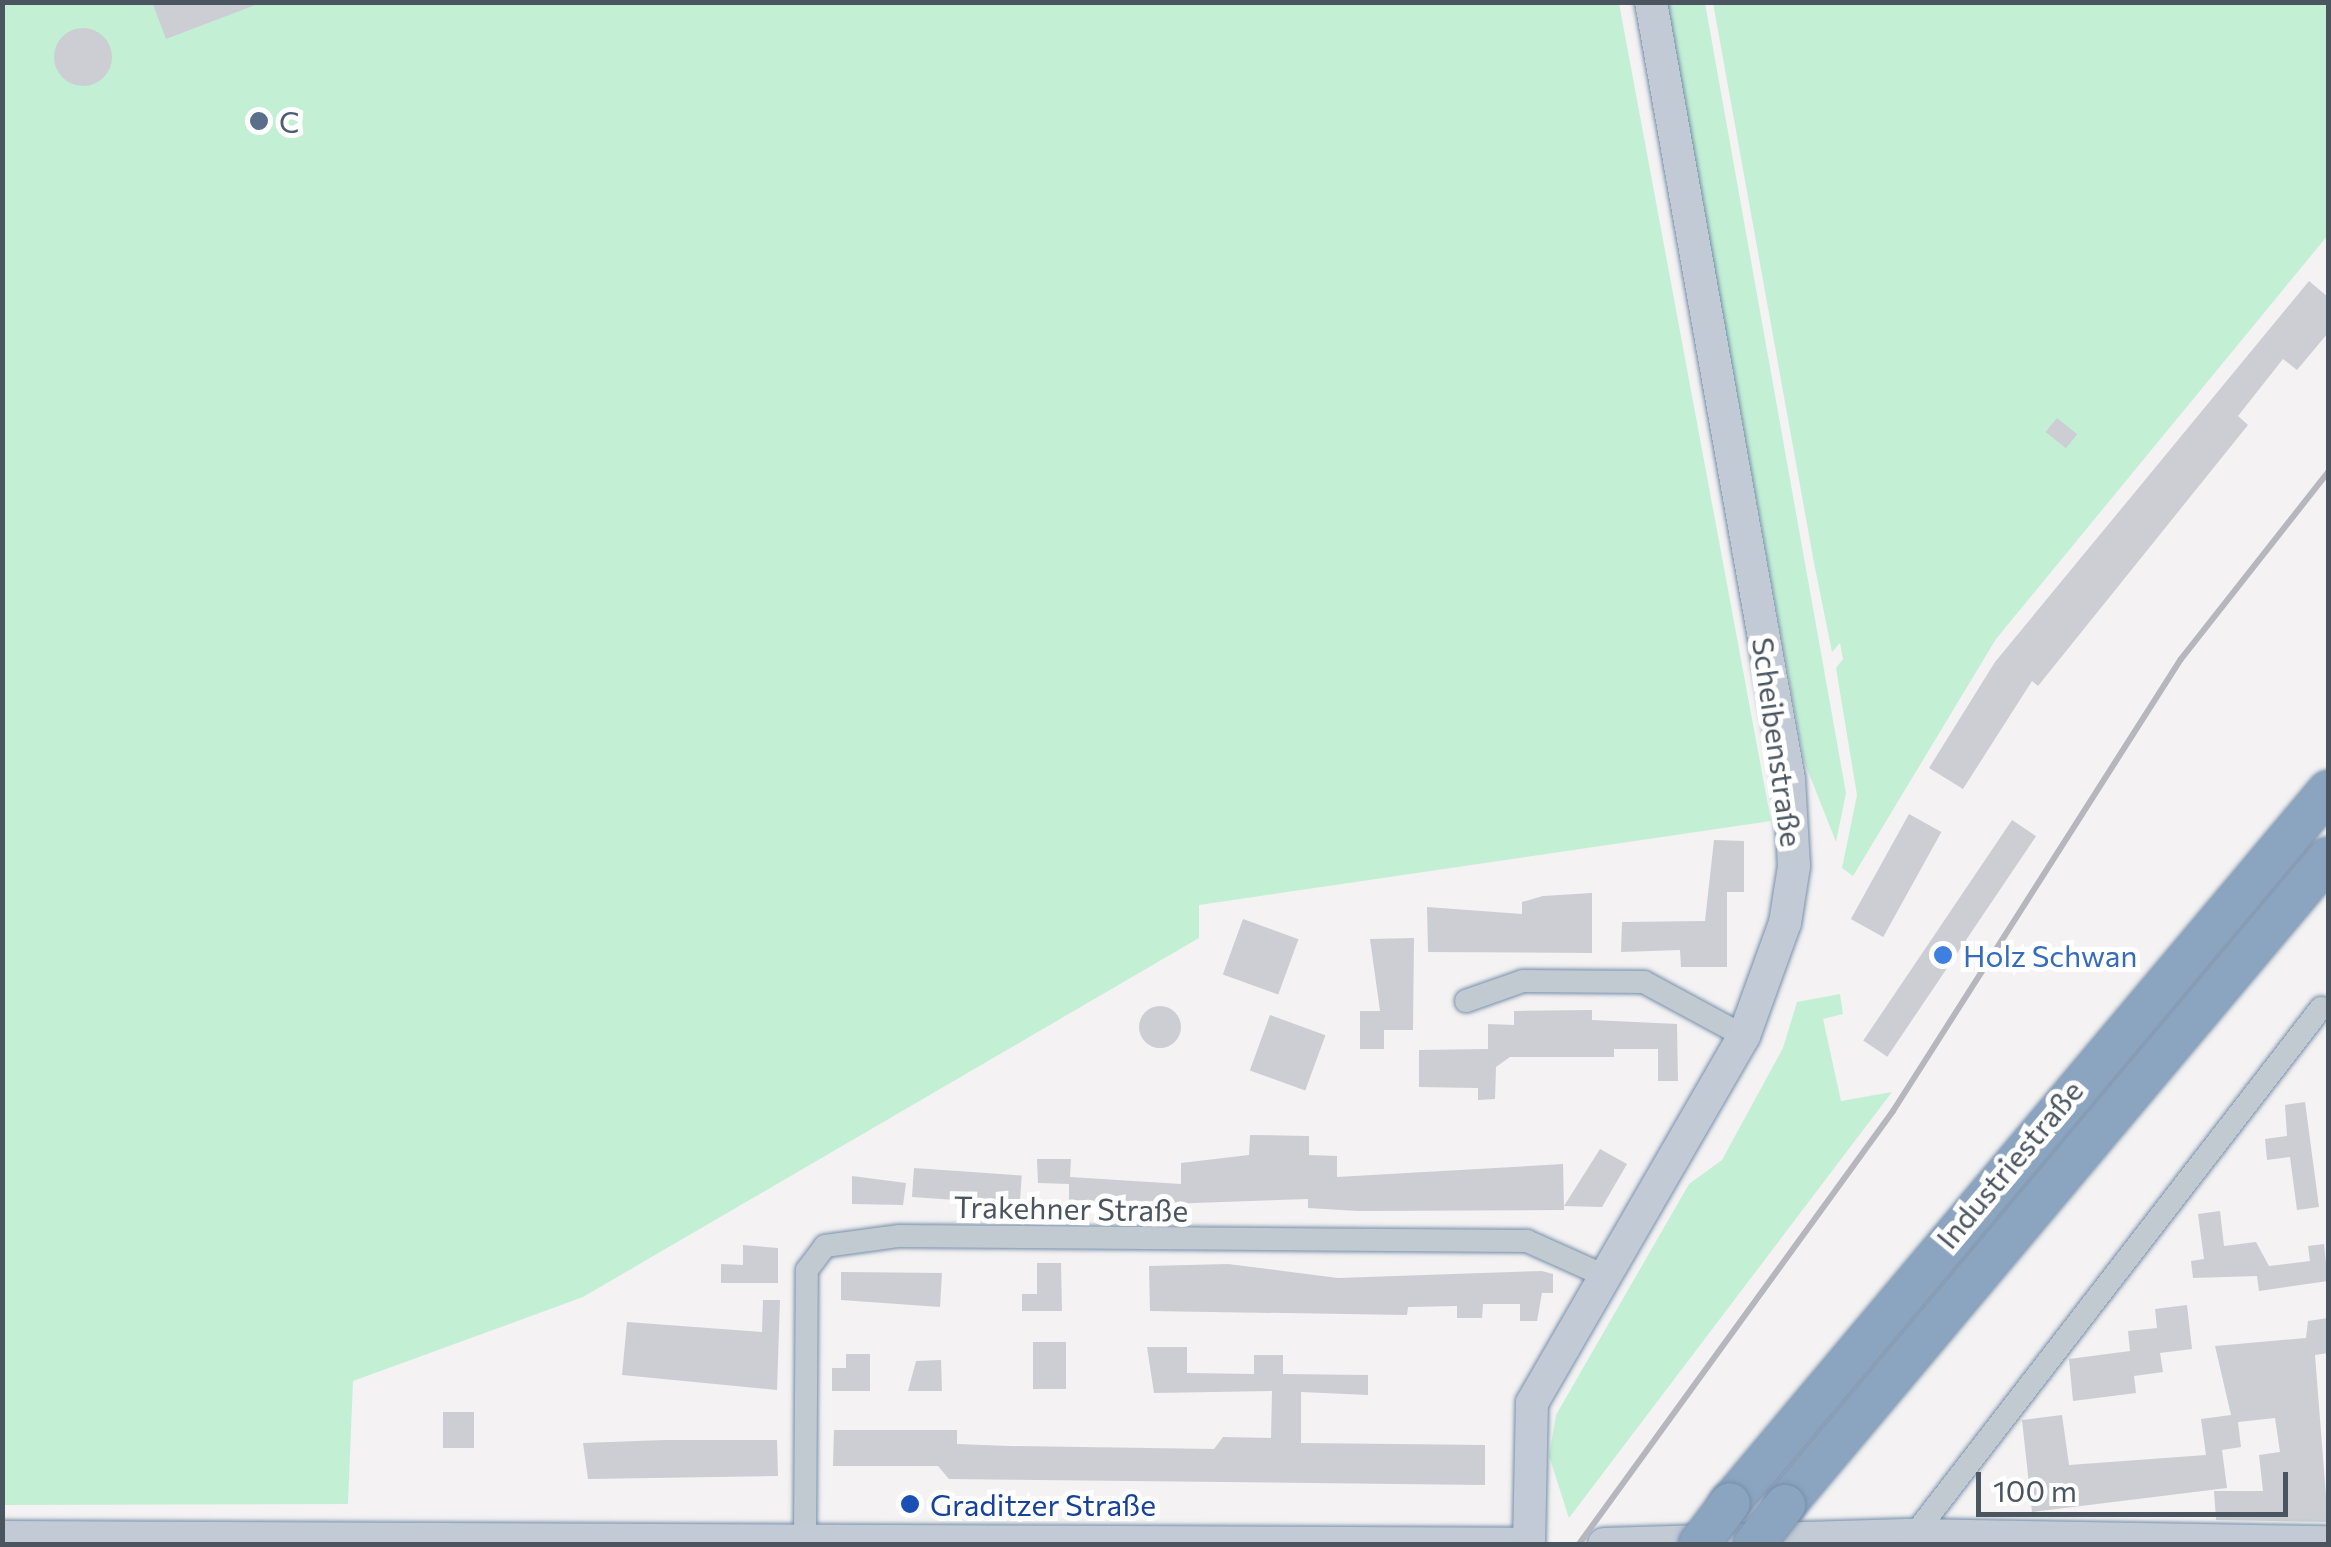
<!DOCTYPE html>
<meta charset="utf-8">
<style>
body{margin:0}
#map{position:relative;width:2331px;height:1547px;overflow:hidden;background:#f4f2f2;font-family:Commissioner,sans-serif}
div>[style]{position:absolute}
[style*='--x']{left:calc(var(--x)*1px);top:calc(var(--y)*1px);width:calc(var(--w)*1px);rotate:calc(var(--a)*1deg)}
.green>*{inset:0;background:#c3f0d5}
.building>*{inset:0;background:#ccced4;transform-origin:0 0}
.round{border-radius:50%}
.roads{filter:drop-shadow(0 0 2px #768fab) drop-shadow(0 0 2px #768fab)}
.street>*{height:22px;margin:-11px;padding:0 11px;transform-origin:11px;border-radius:11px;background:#c1c9d1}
.secondary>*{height:32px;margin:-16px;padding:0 16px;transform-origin:16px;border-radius:16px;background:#c1cad5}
.highway>*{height:40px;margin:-20px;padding:0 20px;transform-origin:20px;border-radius:20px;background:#8ba4c0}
.rail>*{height:6px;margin:-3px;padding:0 3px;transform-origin:3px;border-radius:3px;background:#b5b7bc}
.bridges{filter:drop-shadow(0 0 2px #768fab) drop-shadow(0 0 2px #768fab)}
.highway-bridge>*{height:40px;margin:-20px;padding:0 20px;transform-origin:20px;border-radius:20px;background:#8ba4c0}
.dots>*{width:28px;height:28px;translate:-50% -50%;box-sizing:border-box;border:5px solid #fff;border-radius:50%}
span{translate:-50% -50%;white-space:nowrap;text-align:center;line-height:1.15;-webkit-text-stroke:10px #fff;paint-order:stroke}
.service-label{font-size:30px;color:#4e5e75}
.left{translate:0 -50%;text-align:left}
.street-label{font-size:30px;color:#4a5560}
.shop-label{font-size:30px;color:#366cbe}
.transit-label{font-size:30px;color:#164399}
.frame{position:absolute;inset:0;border:5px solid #4a5560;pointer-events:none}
.scale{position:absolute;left:1976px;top:1472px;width:312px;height:45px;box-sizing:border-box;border:5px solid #4a5560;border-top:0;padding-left:12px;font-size:30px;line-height:35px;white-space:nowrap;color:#4a5560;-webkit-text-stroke:8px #fff;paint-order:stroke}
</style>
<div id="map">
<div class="green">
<i style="clip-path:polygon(2px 3px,1619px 3px,1771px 821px,1199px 905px,1199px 938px,583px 1297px,353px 1381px,348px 1504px,3px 1505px)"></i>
<i style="clip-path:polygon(1666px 3px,1705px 3px,1846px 793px,1836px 842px,1804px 761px)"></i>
<i style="clip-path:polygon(1713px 3px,2328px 3px,2328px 235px,1996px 639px,1853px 876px,1842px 868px,1857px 795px,1836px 668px,1843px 659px,1840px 643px,1832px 652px,1814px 563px)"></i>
<i style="clip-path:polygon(1840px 994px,1843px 1014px,1823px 1019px,1841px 1101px,1892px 1092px,1569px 1518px,1549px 1456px,1556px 1415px,1689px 1184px,1722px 1160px,1783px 1048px,1797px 1002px)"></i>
</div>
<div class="building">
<i style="clip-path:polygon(152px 2px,258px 2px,258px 4px,166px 39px)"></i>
<i class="round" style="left:54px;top:28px;width:58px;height:58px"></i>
<i style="clip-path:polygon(2309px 281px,2328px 297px,2328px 333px,2297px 370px,2283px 359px,2238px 416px,2248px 425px,2038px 686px,2032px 681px,1963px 789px,1929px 768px,1995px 662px)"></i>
<i style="left:2057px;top:418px;width:26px;height:18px;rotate:39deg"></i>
<i style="left:1909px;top:814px;width:37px;height:120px;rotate:29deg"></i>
<i style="left:2012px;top:820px;width:29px;height:266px;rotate:34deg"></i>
<i style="clip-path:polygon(1714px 840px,1744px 841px,1744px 892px,1727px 892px,1727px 967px,1681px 967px,1680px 950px,1621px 952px,1622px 922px,1705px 921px)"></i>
<i style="clip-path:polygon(1592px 893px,1592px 953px,1428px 952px,1427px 907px,1522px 914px,1522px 902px,1543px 896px)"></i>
<i style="left:1243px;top:919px;width:59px;height:59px;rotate:20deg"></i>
<i style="clip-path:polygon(1414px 938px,1413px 1030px,1384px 1030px,1384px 1049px,1360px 1049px,1360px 1011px,1380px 1011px,1370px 939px)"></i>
<i class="round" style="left:1139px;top:1006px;width:42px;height:42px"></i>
<i style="clip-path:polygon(1592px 1010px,1592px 1020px,1677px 1024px,1678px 1081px,1658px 1081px,1658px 1049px,1614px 1049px,1614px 1057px,1510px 1057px,1496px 1067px,1495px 1099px,1478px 1100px,1478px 1088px,1419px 1087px,1419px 1050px,1488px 1049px,1488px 1024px,1514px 1025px,1514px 1011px)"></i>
<i style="left:1270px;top:1015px;width:59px;height:59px;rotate:20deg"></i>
<i style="clip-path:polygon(2305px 1102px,2319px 1207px,2297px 1210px,2290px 1157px,2267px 1160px,2265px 1139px,2287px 1136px,2285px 1105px)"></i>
<i style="clip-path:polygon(1250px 1135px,1309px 1136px,1309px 1155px,1337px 1156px,1337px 1177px,1563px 1164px,1564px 1210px,1358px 1211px,1308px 1208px,1308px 1199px,1081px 1207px,1069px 1205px,1069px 1184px,1038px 1183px,1037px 1159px,1071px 1159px,1070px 1177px,1181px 1184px,1181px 1163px,1249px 1155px)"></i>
<i style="clip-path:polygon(1600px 1149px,1627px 1164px,1602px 1207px,1564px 1206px)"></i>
<i style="left:914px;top:1168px;width:108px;height:29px;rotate:4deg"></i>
<i style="clip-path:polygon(852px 1176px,906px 1183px,903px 1205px,852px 1204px)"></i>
<i style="clip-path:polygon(2220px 1211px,2224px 1246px,2256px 1242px,2269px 1266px,2310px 1261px,2308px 1246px,2324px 1244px,2328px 1281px,2259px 1291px,2257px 1276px,2193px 1278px,2191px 1261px,2204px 1259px,2198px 1214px)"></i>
<i style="clip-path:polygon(743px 1245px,778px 1248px,778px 1283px,721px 1283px,721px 1264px,743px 1265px)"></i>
<i style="clip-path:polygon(1037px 1263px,1061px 1263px,1062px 1311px,1022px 1311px,1022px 1294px,1037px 1294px)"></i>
<i style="clip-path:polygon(1228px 1264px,1338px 1278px,1542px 1271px,1553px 1274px,1553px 1293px,1542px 1293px,1537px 1321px,1520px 1321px,1520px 1304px,1483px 1304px,1482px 1318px,1457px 1318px,1457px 1306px,1408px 1307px,1407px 1315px,1150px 1311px,1149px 1266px)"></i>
<i style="clip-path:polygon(841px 1272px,942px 1273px,940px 1307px,841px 1300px)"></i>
<i style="clip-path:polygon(763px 1300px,780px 1300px,777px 1390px,622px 1375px,627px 1322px,762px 1332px)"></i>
<i style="clip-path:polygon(2187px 1305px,2192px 1349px,2160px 1353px,2163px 1372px,2134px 1376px,2136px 1393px,2073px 1401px,2069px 1359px,2130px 1351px,2128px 1331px,2157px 1328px,2155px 1309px)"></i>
<i style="clip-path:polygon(2328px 1318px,2328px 1353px,2315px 1355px,2328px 1522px,2216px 1520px,2214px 1491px,2263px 1491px,2259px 1455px,2280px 1452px,2275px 1418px,2238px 1422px,2241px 1447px,2222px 1450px,2227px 1488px,2032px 1512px,2022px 1420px,2062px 1415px,2069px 1465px,2206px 1455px,2201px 1419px,2231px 1415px,2215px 1346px,2306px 1338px,2308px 1321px)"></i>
<i style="left:1033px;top:1342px;width:33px;height:47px"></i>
<i style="clip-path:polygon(1147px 1347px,1187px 1347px,1187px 1373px,1254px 1374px,1254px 1355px,1283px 1355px,1283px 1374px,1368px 1375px,1368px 1395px,1301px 1392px,1301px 1443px,1485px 1445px,1485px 1485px,949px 1479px,938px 1466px,833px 1466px,834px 1430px,957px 1430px,957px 1444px,1009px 1446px,1214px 1449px,1223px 1437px,1271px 1438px,1272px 1391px,1154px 1393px)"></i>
<i style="clip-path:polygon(846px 1354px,870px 1354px,870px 1391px,832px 1391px,832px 1368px,846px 1368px)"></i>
<i style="clip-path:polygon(941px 1360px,942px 1391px,908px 1391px,916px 1361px)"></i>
<i style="left:474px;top:1412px;width:36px;height:31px;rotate:90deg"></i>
<i style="clip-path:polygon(664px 1440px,777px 1440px,778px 1476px,588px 1479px,583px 1443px)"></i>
</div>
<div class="roads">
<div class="street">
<i style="--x:1466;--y:1001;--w:60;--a:-19.3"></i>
<i style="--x:1523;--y:981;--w:121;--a:0.5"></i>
<i style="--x:1644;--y:982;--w:114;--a:28.4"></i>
<i style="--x:1914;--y:1535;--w:666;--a:-52.32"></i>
<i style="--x:805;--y:1536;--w:266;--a:-89.6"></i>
<i style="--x:807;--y:1270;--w:30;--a:-53"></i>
<i style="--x:825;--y:1246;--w:75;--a:-7.7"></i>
<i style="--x:899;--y:1236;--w:628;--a:0.46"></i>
<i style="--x:1527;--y:1241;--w:88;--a:24.2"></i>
</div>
<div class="secondary">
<i style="--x:2;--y:1537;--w:1521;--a:0.26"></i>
<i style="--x:1529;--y:1544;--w:141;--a:-88.8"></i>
<i style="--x:1532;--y:1403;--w:424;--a:-60"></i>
<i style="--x:1744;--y:1036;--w:120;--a:-70.1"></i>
<i style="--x:1785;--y:923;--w:58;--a:-81"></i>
<i style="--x:1794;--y:866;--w:87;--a:-93.3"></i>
<i style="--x:1789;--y:779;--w:789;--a:-100.07"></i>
<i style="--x:1604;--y:1544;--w:310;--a:-1.7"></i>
<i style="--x:1914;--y:1535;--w:414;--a:1"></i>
</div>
<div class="highway">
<i style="--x:1730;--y:1503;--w:930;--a:-49.97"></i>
<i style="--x:1785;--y:1505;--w:845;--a:-49.99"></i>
</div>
</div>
<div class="rail">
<i style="--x:1579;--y:1544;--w:535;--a:-54.05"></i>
<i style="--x:1893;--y:1111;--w:536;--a:-57.5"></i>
<i style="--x:2181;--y:659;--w:238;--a:-51.8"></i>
</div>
<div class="bridges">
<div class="highway-bridge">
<i style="--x:1699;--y:1544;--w:51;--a:-52.9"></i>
<i style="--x:1754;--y:1544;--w:50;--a:-51.5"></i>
</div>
</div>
<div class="dots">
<i style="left:259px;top:121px;background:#5c6f8a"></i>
<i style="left:1943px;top:955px;background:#3f7fe0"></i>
<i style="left:910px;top:1504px;background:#1a4fb4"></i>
</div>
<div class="service-label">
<span class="left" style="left:279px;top:121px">C</span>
</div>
<div class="street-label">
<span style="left:1778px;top:742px;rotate:82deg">Scheibenstraße</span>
<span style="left:2009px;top:1164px;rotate:-50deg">Industriestraße</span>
<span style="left:1071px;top:1208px;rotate:1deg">Trakehner Straße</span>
</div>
<div class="shop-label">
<span class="left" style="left:1963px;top:955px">Holz Schwan</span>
</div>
<div class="transit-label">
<span class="left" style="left:930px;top:1504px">Graditzer Straße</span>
</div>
<div class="frame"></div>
<div class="scale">100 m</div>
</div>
